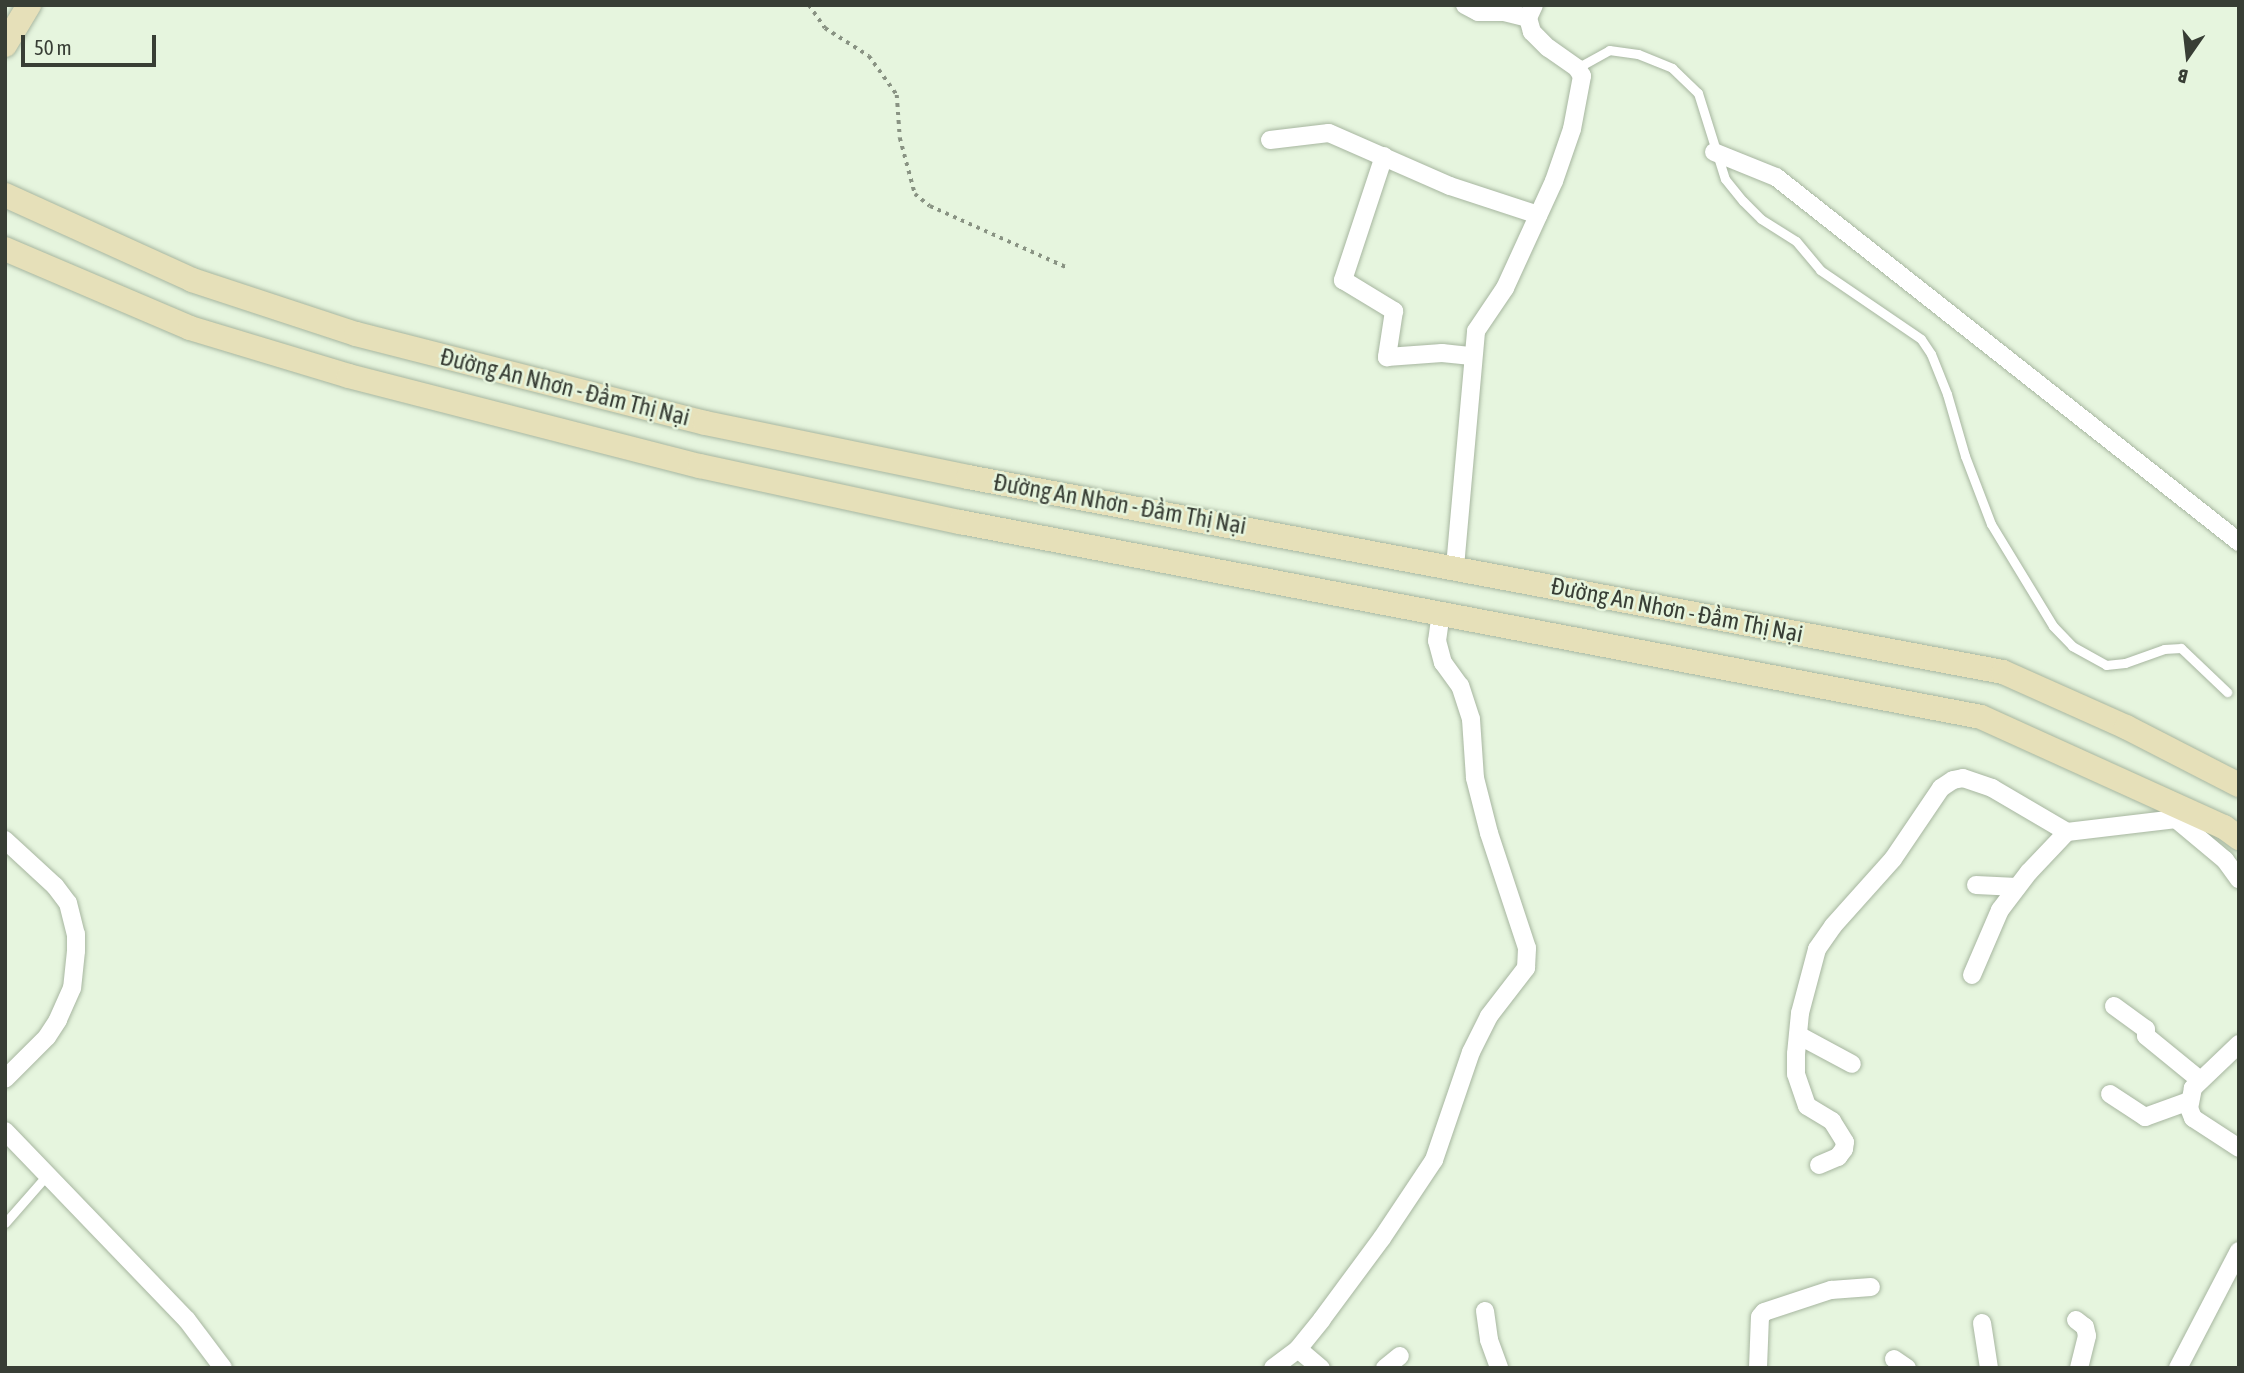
<!DOCTYPE html>
<meta charset="utf-8">
<style>
body{margin:0}
#map{position:relative;width:2244px;height:1373px;overflow:hidden;background:#e6f5de;font-family:"Asap Condensed",sans-serif}
div>[style]{position:absolute}
[style*='--x']{left:calc(var(--x)*1px);top:calc(var(--y)*1px);width:calc(var(--w)*1px);rotate:calc(var(--a)*1deg)}
.path>*{height:3.5px;margin-top:-1.75px;transform-origin:0;background:repeating-linear-gradient(90deg,#899383 0 3.5px,transparent 0 8.5px)}
.roads{filter:drop-shadow(0 0 2px #a7b6a0) drop-shadow(0 0 2px #a7b6a0)}
.lane>*{height:9px;margin:-4.5px;padding:0 4.5px;transform-origin:4.5px;border-radius:4.5px;background:#fff}
.street>*{height:18px;margin:-9px;padding:0 9px;transform-origin:9px;border-radius:9px;background:#fff}
.secondary>*{height:24px;margin:-12px;padding:0 12px;transform-origin:12px;border-radius:12px;background:#e6e0b9}
span{translate:-50% -50%;white-space:nowrap;text-align:center;line-height:1.15;-webkit-text-stroke:5px #e6f5de;paint-order:stroke}
.street-label{font-size:24px;color:#383e35}
.frame{position:absolute;inset:0;border:7px solid #383e35;pointer-events:none}
.north{position:absolute;left:2153px;top:21px;width:70px;height:70px;-webkit-text-stroke:5px #e6f5de;paint-order:stroke;rotate:194deg;font-size:19px;font-weight:700;line-height:28px;text-align:center;color:#383e35}
.north::after{content:'';display:block;margin:auto;width:24px;height:32px;background:#383e35;clip-path:polygon(50% 0,100% 100%,50% 72%,0 100%)}
.scale{position:absolute;left:21px;top:35px;width:135px;height:32px;box-sizing:border-box;border:4px solid #383e35;border-top:0;padding-left:9px;font-size:21px;line-height:24px;white-space:nowrap;color:#383e35;-webkit-text-stroke:5px #e6f5de;paint-order:stroke}
</style>
<div id="map">
<div class="path">
<i style="--x:809;--y:5;--w:28;--a:55"></i>
<i style="--x:825;--y:28;--w:52;--a:32.5"></i>
<i style="--x:869;--y:56;--w:48;--a:54.3"></i>
<i style="--x:897;--y:95;--w:43;--a:86"></i>
<i style="--x:900;--y:138;--w:58;--a:75"></i>
<i style="--x:915;--y:194;--w:19;--a:39"></i>
<i style="--x:930;--y:206;--w:151;--a:24.2"></i>
</div>
<div class="roads">
<div class="lane">
<i style="--x:1577;--y:68;--w:37;--a:-29"></i>
<i style="--x:1609;--y:50;--w:29;--a:8"></i>
<i style="--x:1638;--y:54;--w:37;--a:22"></i>
<i style="--x:1672;--y:68;--w:36;--a:44"></i>
<i style="--x:1698;--y:93;--w:90;--a:72.6"></i>
<i style="--x:1725;--y:179;--w:28;--a:51"></i>
<i style="--x:1743;--y:201;--w:25;--a:45"></i>
<i style="--x:1761;--y:219;--w:41;--a:32.2"></i>
<i style="--x:1796;--y:241;--w:38;--a:50"></i>
<i style="--x:1820;--y:270;--w:122;--a:34.3"></i>
<i style="--x:1921;--y:339;--w:18;--a:56"></i>
<i style="--x:1931;--y:354;--w:43;--a:68.2"></i>
<i style="--x:1947;--y:394;--w:65;--a:73.8"></i>
<i style="--x:1965;--y:456;--w:73;--a:69.1"></i>
<i style="--x:1991;--y:524;--w:119;--a:58.7"></i>
<i style="--x:2053;--y:626;--w:28;--a:46"></i>
<i style="--x:2072;--y:646;--w:39;--a:29"></i>
<i style="--x:2106;--y:665;--w:19;--a:-6"></i>
<i style="--x:2125;--y:663;--w:41;--a:-19.7"></i>
<i style="--x:2164;--y:649;--w:17;--a:-3"></i>
<i style="--x:2181;--y:648;--w:64;--a:43.7"></i>
<i style="--x:5;--y:1223;--w:64;--a:-48.8"></i>
</div>
<div class="street">
<i style="--x:1465;--y:5;--w:15;--a:28"></i>
<i style="--x:1478;--y:12;--w:26;--a:0"></i>
<i style="--x:1504;--y:12;--w:25;--a:14"></i>
<i style="--x:1270;--y:140;--w:59;--a:-6.8"></i>
<i style="--x:1329;--y:133;--w:132;--a:23.7"></i>
<i style="--x:1450;--y:186;--w:93;--a:18.2"></i>
<i style="--x:1714;--y:152;--w:67;--a:22"></i>
<i style="--x:1776;--y:177;--w:590;--a:38.25"></i>
<i style="--x:1384;--y:156;--w:131;--a:108.3"></i>
<i style="--x:1343;--y:280;--w:60;--a:31.3"></i>
<i style="--x:1394;--y:311;--w:47;--a:98.7"></i>
<i style="--x:1387;--y:357;--w:55;--a:-4.2"></i>
<i style="--x:1442;--y:353;--w:30;--a:6"></i>
<i style="--x:1455;--y:567;--w:237;--a:-84.9"></i>
<i style="--x:1476;--y:331;--w:52;--a:-56"></i>
<i style="--x:1505;--y:288;--w:118;--a:-65.4"></i>
<i style="--x:1554;--y:181;--w:55;--a:-70.9"></i>
<i style="--x:1572;--y:129;--w:54;--a:-79.3"></i>
<i style="--x:1582;--y:76;--w:9;--a:-122"></i>
<i style="--x:1577;--y:68;--w:35;--a:-145"></i>
<i style="--x:1548;--y:48;--w:23;--a:-135"></i>
<i style="--x:1532;--y:32;--w:15;--a:-106"></i>
<i style="--x:1528;--y:18;--w:14;--a:-65"></i>
<i style="--x:5;--y:840;--w:68;--a:42.6"></i>
<i style="--x:55;--y:886;--w:21;--a:53"></i>
<i style="--x:68;--y:903;--w:32;--a:76"></i>
<i style="--x:76;--y:934;--w:17;--a:90"></i>
<i style="--x:76;--y:951;--w:37;--a:96"></i>
<i style="--x:72;--y:988;--w:35;--a:114"></i>
<i style="--x:58;--y:1020;--w:20;--a:123"></i>
<i style="--x:47;--y:1037;--w:59;--a:135"></i>
<i style="--x:1976;--y:885;--w:41;--a:2.8"></i>
<i style="--x:1972;--y:975;--w:71;--a:-66.7"></i>
<i style="--x:2000;--y:910;--w:48;--a:-52.7"></i>
<i style="--x:2029;--y:872;--w:55;--a:-46.5"></i>
<i style="--x:2067;--y:832;--w:110;--a:-6.8"></i>
<i style="--x:2176;--y:819;--w:64;--a:39.9"></i>
<i style="--x:2225;--y:860;--w:24;--a:54"></i>
<i style="--x:2114;--y:1006;--w:39;--a:36"></i>
<i style="--x:2146;--y:1029;--w:7;--a:90"></i>
<i style="--x:2146;--y:1036;--w:70;--a:39.2"></i>
<i style="--x:1798;--y:1035;--w:61;--a:28.2"></i>
<i style="--x:2239;--y:1044;--w:64;--a:136.3"></i>
<i style="--x:2193;--y:1088;--w:20;--a:101"></i>
<i style="--x:2189;--y:1108;--w:11;--a:68"></i>
<i style="--x:2193;--y:1118;--w:55;--a:33.1"></i>
<i style="--x:2110;--y:1094;--w:42;--a:33.3"></i>
<i style="--x:2145;--y:1117;--w:47;--a:-20"></i>
<i style="--x:5;--y:1131;--w:262;--a:46.1"></i>
<i style="--x:187;--y:1320;--w:60;--a:53.1"></i>
<i style="--x:1819;--y:1165;--w:21;--a:-23"></i>
<i style="--x:1838;--y:1157;--w:10;--a:-53"></i>
<i style="--x:1844;--y:1149;--w:7;--a:-82"></i>
<i style="--x:1845;--y:1142;--w:25;--a:-122"></i>
<i style="--x:1832;--y:1121;--w:29;--a:-149"></i>
<i style="--x:1807;--y:1106;--w:34;--a:-109"></i>
<i style="--x:1796;--y:1074;--w:20;--a:-90"></i>
<i style="--x:1796;--y:1054;--w:41;--a:-84.4"></i>
<i style="--x:1800;--y:1013;--w:66;--a:-75.1"></i>
<i style="--x:1817;--y:949;--w:28;--a:-55"></i>
<i style="--x:1833;--y:926;--w:90;--a:-48.2"></i>
<i style="--x:1893;--y:859;--w:86;--a:-55.9"></i>
<i style="--x:1941;--y:788;--w:14;--a:-34"></i>
<i style="--x:1953;--y:780;--w:10;--a:-11"></i>
<i style="--x:1963;--y:778;--w:31;--a:19"></i>
<i style="--x:1992;--y:788;--w:87;--a:30.4"></i>
<i style="--x:1485;--y:1311;--w:29;--a:82"></i>
<i style="--x:1489;--y:1340;--w:30;--a:70"></i>
<i style="--x:2076;--y:1320;--w:11;--a:38"></i>
<i style="--x:2085;--y:1327;--w:9;--a:77"></i>
<i style="--x:2087;--y:1336;--w:33;--a:104"></i>
<i style="--x:1982;--y:1323;--w:46;--a:81.2"></i>
<i style="--x:1298;--y:1349;--w:30;--a:40"></i>
<i style="--x:1894;--y:1359;--w:16;--a:35"></i>
<i style="--x:1273;--y:1368;--w:31;--a:-37"></i>
<i style="--x:1298;--y:1349;--w:38;--a:-51"></i>
<i style="--x:1322;--y:1319;--w:101;--a:-53.5"></i>
<i style="--x:1382;--y:1238;--w:94;--a:-56.3"></i>
<i style="--x:1434;--y:1160;--w:114;--a:-71.1"></i>
<i style="--x:1471;--y:1052;--w:40;--a:-63.4"></i>
<i style="--x:1489;--y:1016;--w:61;--a:-52.4"></i>
<i style="--x:1526;--y:968;--w:20;--a:-87"></i>
<i style="--x:1527;--y:948;--w:121;--a:-108.3"></i>
<i style="--x:1489;--y:833;--w:57;--a:-104.3"></i>
<i style="--x:1475;--y:778;--w:59;--a:-93.9"></i>
<i style="--x:1471;--y:719;--w:35;--a:-108"></i>
<i style="--x:1460;--y:686;--w:29;--a:-126"></i>
<i style="--x:1443;--y:663;--w:23;--a:-105"></i>
<i style="--x:1437;--y:641;--w:28;--a:-82"></i>
<i style="--x:1385;--y:1368;--w:19;--a:-39"></i>
<i style="--x:1758;--y:1368;--w:51;--a:-87.8"></i>
<i style="--x:1760;--y:1317;--w:6;--a:-51"></i>
<i style="--x:1764;--y:1312;--w:71;--a:-18.2"></i>
<i style="--x:1831;--y:1290;--w:40;--a:-4.3"></i>
<i style="--x:2178;--y:1368;--w:132;--a:-62.5"></i>
</div>
<div class="secondary">
<i style="--x:5;--y:45;--w:47;--a:-59"></i>
<i style="--x:5;--y:195;--w:205;--a:24.4"></i>
<i style="--x:192;--y:280;--w:173;--a:18.2"></i>
<i style="--x:356;--y:334;--w:360;--a:14.3"></i>
<i style="--x:705;--y:423;--w:268;--a:11.6"></i>
<i style="--x:968;--y:477;--w:1053;--a:10.67"></i>
<i style="--x:2003;--y:672;--w:135;--a:24.1"></i>
<i style="--x:2126;--y:727;--w:127;--a:27.2"></i>
<i style="--x:5;--y:249;--w:201;--a:23.1"></i>
<i style="--x:190;--y:328;--w:166;--a:16.8"></i>
<i style="--x:349;--y:376;--w:362;--a:14.4"></i>
<i style="--x:700;--y:466;--w:266;--a:12.2"></i>
<i style="--x:960;--y:522;--w:1039;--a:10.81"></i>
<i style="--x:1981;--y:717;--w:267;--a:24.4"></i>
<i style="--x:2224;--y:827;--w:19;--a:36"></i>
</div>
</div>
<div class="street-label">
<span style="left:565px;top:387px;rotate:14deg">Đường An Nhơn - Đầm Thị Nại</span>
<span style="left:1120px;top:504px;rotate:10deg">Đường An Nhơn - Đầm Thị Nại</span>
<span style="left:1677px;top:610px;rotate:11deg">Đường An Nhơn - Đầm Thị Nại</span>
</div>
<div class="frame"></div>
<div class="north">B</div>
<div class="scale">50 m</div>
</div>
